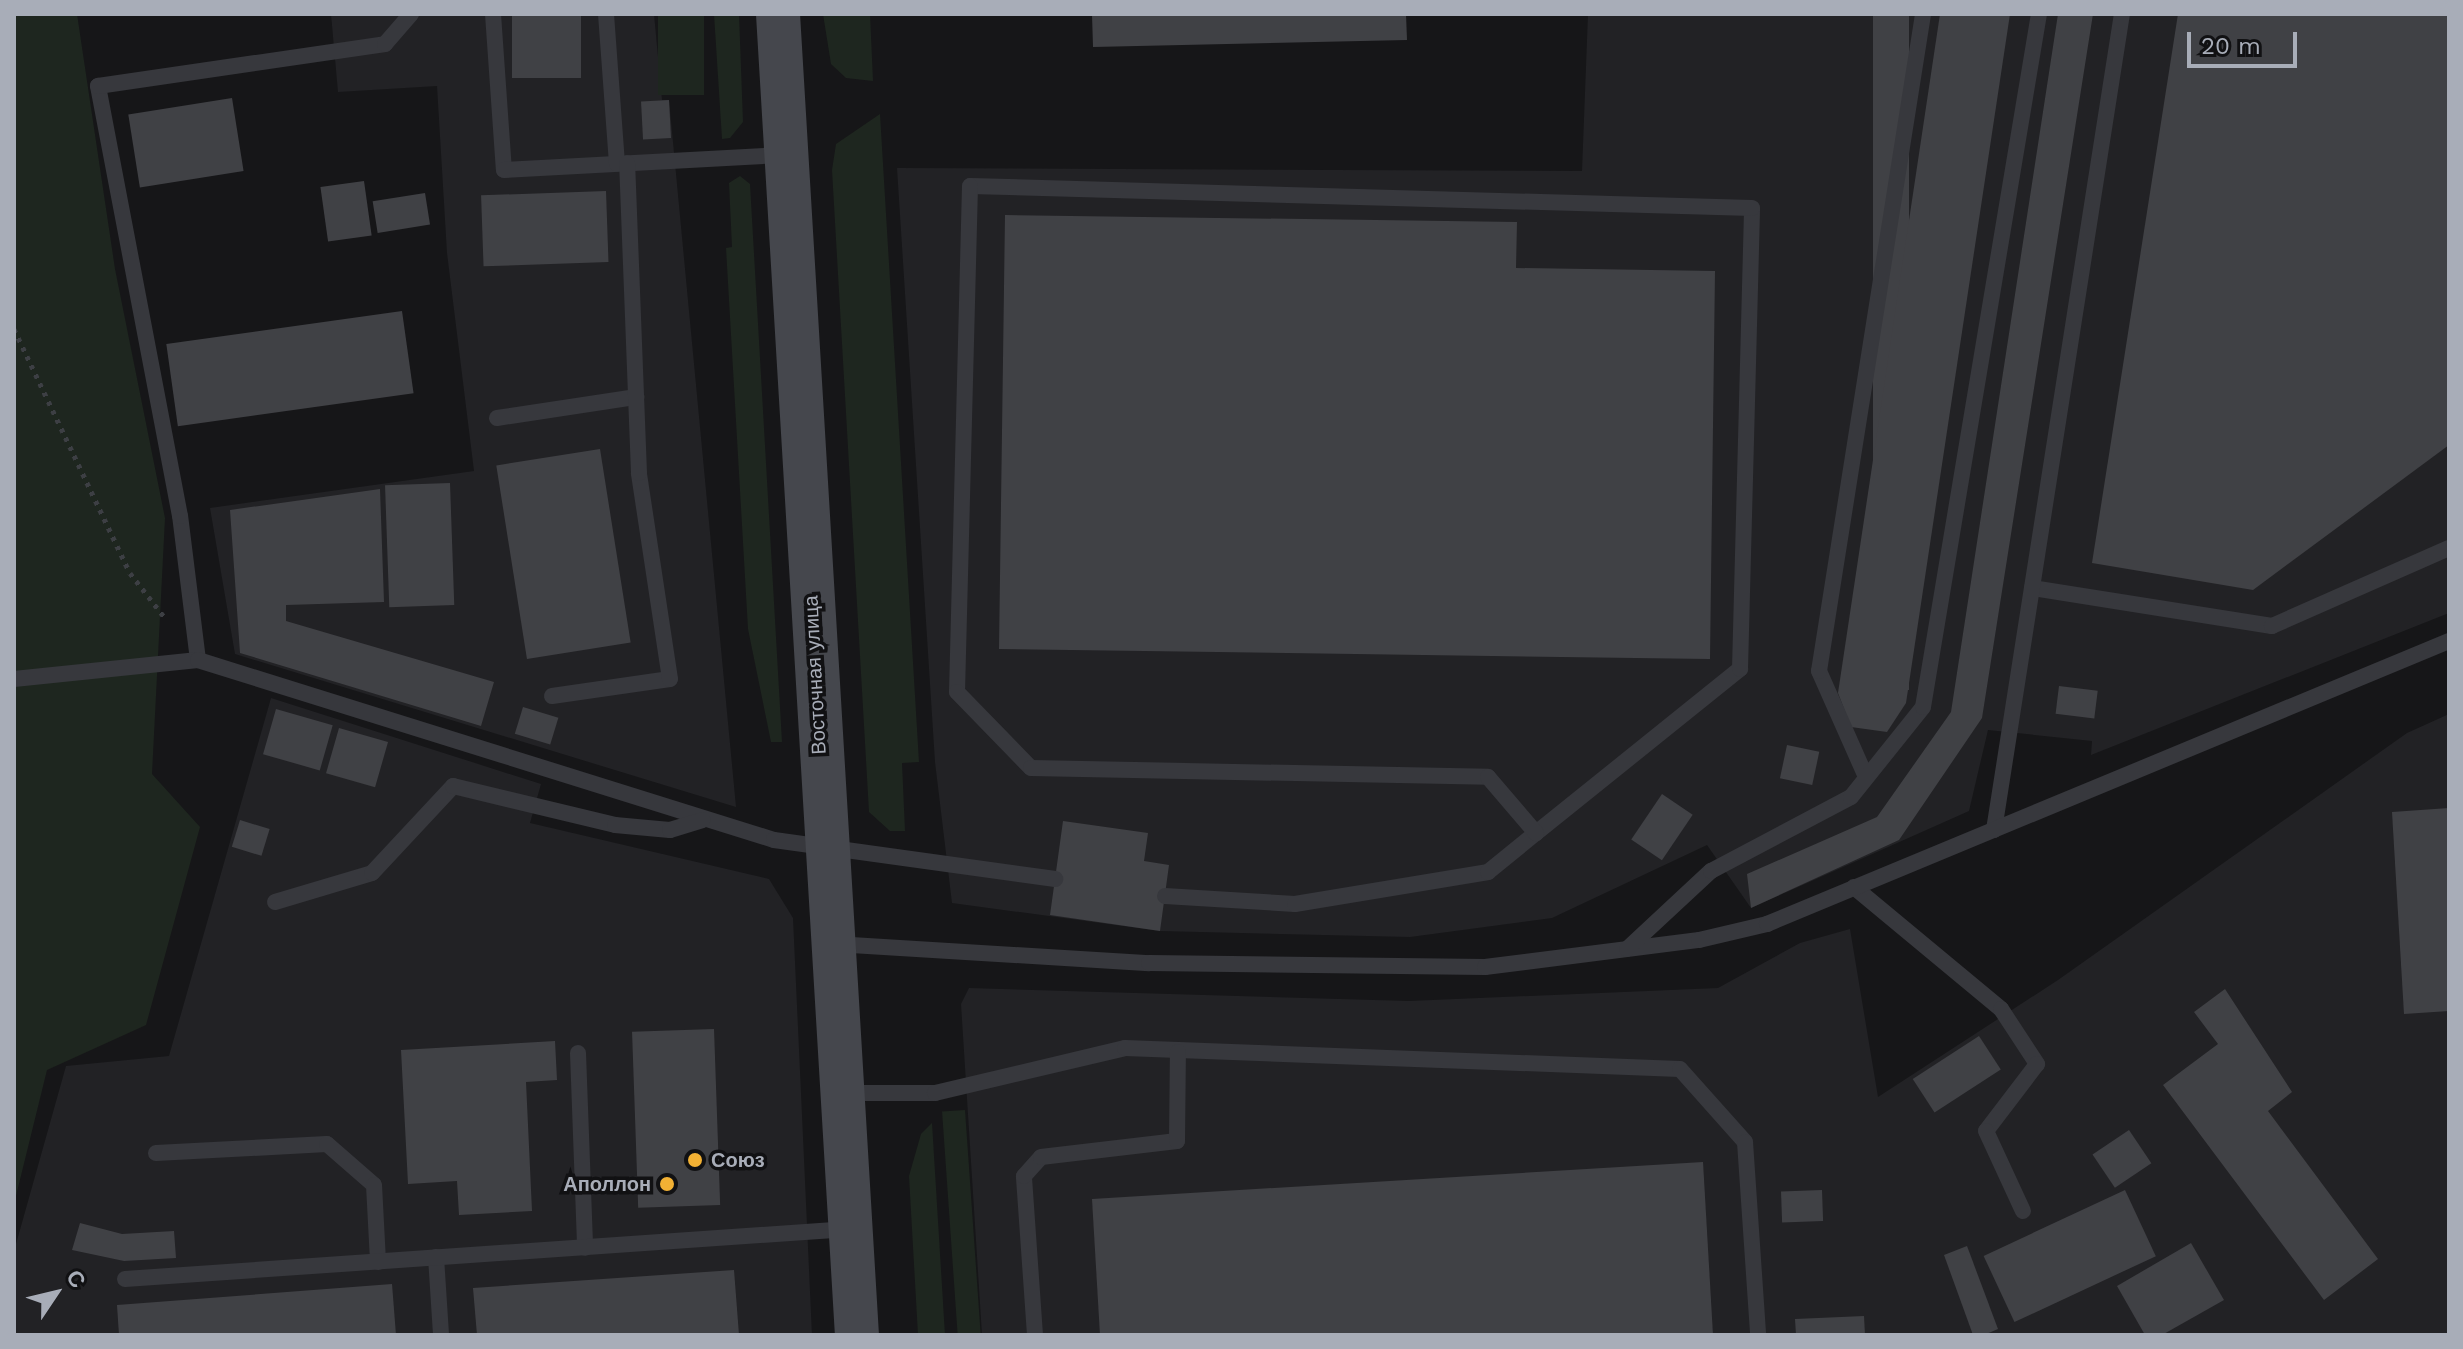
<!DOCTYPE html>
<meta charset="utf-8">
<style>
body{margin:0}
#map{position:relative;width:2463px;height:1349px;overflow:hidden;background:#161618;font-family:"Work Sans",sans-serif}
div>[style]{position:absolute}
[style*='--x']{left:calc(var(--x)*1px);top:calc(var(--y)*1px);width:calc(var(--w)*1px);rotate:calc(var(--a)*1deg)}
.built>*{inset:0;background:#222225}
.green>*{inset:0;background:#1e261f;transform-origin:0 0}
.building>*{inset:0;background:#404145;transform-origin:0 0}
.path>*{height:5px;margin-top:-2.5px;transform-origin:0;background:repeating-linear-gradient(90deg,#3d3f44 0 4px,transparent 0 10px)}
.lane>*{height:16px;margin:-8px;padding:0 8px;transform-origin:8px;border-radius:8px;background:#37383d}
.secondary>*{height:44px;margin:-22px;padding:0 22px;transform-origin:22px;border-radius:22px;background:#45474d}
.dots>*{width:22px;height:22px;translate:-50% -50%;box-sizing:border-box;border:4px solid #111113;border-radius:50%}
span{translate:-50% -50%;white-space:nowrap;text-align:center;line-height:1.15;-webkit-text-stroke:7px #111113;paint-order:stroke}
.street-label{font-size:20px;color:#a8adb8}
.poi-label{font-size:20px;color:#a8adb8;font-weight:700}
.left{translate:0 -50%;text-align:left}
.right{translate:-100% -50%;text-align:right}
.frame{position:absolute;inset:0;border:16px solid #a8adb8;pointer-events:none}
.north{position:absolute;left:16px;top:1253px;width:80px;height:80px;-webkit-text-stroke:6px #111113;paint-order:stroke;rotate:55deg;font-size:22px;font-weight:700;line-height:32px;text-align:center;color:#a8adb8}
.north::after{content:'';display:block;margin:auto;width:28px;height:36px;background:#a8adb8;clip-path:polygon(50% 0,100% 100%,50% 72%,0 100%)}
.scale{position:absolute;left:2187px;top:32px;width:110px;height:36px;box-sizing:border-box;border:4px solid #a8adb8;border-top:0;padding-left:10px;font-size:24px;line-height:28px;white-space:nowrap;color:#a8adb8;-webkit-text-stroke:6px #111113;paint-order:stroke}
</style>
<div id="map">
<div class="built">
<i style="clip-path:polygon(331px 14px,654px 14px,662px 100px,669px 100px,736px 807px,235px 654px,210px 508px,474px 471px,447px 253px,437px 86px,338px 92px)"></i>
<i style="clip-path:polygon(1588px 14px,2449px 14px,2449px 613px,2091px 755px,2092px 741px,1988px 730px,1969px 811px,1751px 908px,1707px 845px,1552px 918px,1410px 937px,1160px 931px,952px 903px,935px 762px,897px 168px,1582px 171px)"></i>
<i style="clip-path:polygon(271px 698px,541px 784px,530px 823px,769px 879px,793px 918px,812px 1335px,16px 1335px,16px 1244px,66px 1066px,169px 1056px)"></i>
<i style="clip-path:polygon(2449px 714px,2449px 1335px,982px 1335px,961px 1004px,969px 988px,1409px 1001px,1718px 988px,1800px 943px,1850px 929px,1878px 1097px,2058px 980px,2407px 733px)"></i>
</div>
<div class="green">
<i style="clip-path:polygon(14px 14px,77px 14px,115px 269px,165px 518px,152px 774px,200px 827px,146px 1025px,47px 1070px,14px 1204px)"></i>
<i style="left:658px;top:14px;width:46px;height:81px"></i>
<i style="clip-path:polygon(714px 14px,739px 14px,743px 122px,730px 138px,722px 139px)"></i>
<i style="clip-path:polygon(823px 14px,870px 14px,873px 81px,846px 78px,831px 64px)"></i>
<i style="clip-path:polygon(880px 114px,919px 762px,902px 763px,905px 831px,890px 831px,869px 812px,832px 170px,836px 144px)"></i>
<i style="clip-path:polygon(740px 176px,750px 184px,782px 742px,771px 742px,748px 629px,726px 248px,732px 247px,729px 183px)"></i>
<i style="left:965px;top:1110px;width:225px;height:23px;rotate:86deg"></i>
<i style="clip-path:polygon(932px 1123px,945px 1335px,918px 1335px,909px 1176px,921px 1134px)"></i>
</div>
<div class="building">
<i style="left:512px;top:14px;width:69px;height:64px"></i>
<i style="clip-path:polygon(1092px 14px,1406px 14px,1407px 40px,1093px 47px)"></i>
<i style="left:1873px;top:14px;width:36px;height:676px"></i>
<i style="clip-path:polygon(1940px 14px,2010px 14px,1906px 703px,1887px 732px,1851px 727px,1838px 693px)"></i>
<i style="clip-path:polygon(2058px 14px,2093px 14px,1982px 718px,1899px 840px,1751px 908px,1747px 874px,1877px 817px,1951px 712px)"></i>
<i style="clip-path:polygon(2178px 14px,2449px 14px,2449px 445px,2253px 590px,2092px 563px)"></i>
<i style="left:232px;top:98px;width:74px;height:105px;rotate:81deg"></i>
<i style="left:669px;top:100px;width:38px;height:28px;rotate:87deg"></i>
<i style="left:364px;top:181px;width:55px;height:44px;rotate:82deg"></i>
<i style="left:606px;top:191px;width:71px;height:125px;rotate:88deg"></i>
<i style="left:425px;top:193px;width:32px;height:53px;rotate:81deg"></i>
<i style="clip-path:polygon(1005px 215px,1517px 222px,1516px 268px,1715px 271px,1710px 659px,999px 649px)"></i>
<i style="left:402px;top:311px;width:83px;height:238px;rotate:82deg"></i>
<i style="left:600px;top:449px;width:196px;height:105px;rotate:81deg"></i>
<i style="left:450px;top:483px;width:122px;height:65px;rotate:88deg"></i>
<i style="clip-path:polygon(380px 489px,384px 602px,286px 605px,286px 621px,494px 682px,481px 726px,240px 653px,230px 510px)"></i>
<i style="left:2059px;top:686px;width:39px;height:28px;rotate:7deg"></i>
<i style="left:523px;top:707px;width:37px;height:28px;rotate:17deg"></i>
<i style="left:276px;top:709px;width:59px;height:47px;rotate:16deg"></i>
<i style="left:339px;top:728px;width:51px;height:47px;rotate:16deg"></i>
<i style="left:1787px;top:745px;width:33px;height:34px;rotate:12deg"></i>
<i style="left:1662px;top:794px;width:37px;height:55px;rotate:34deg"></i>
<i style="clip-path:polygon(2449px 808px,2449px 1011px,2404px 1014px,2392px 812px)"></i>
<i style="left:240px;top:820px;width:31px;height:28px;rotate:17deg"></i>
<i style="clip-path:polygon(1063px 821px,1148px 833px,1144px 861px,1169px 865px,1160px 931px,1050px 915px)"></i>
<i style="clip-path:polygon(2225px 989px,2292px 1092px,2268px 1111px,2378px 1259px,2324px 1300px,2163px 1085px,2218px 1044px,2194px 1012px)"></i>
<i style="left:714px;top:1029px;width:176px;height:82px;rotate:88deg"></i>
<i style="left:1979px;top:1036px;width:40px;height:79px;rotate:57deg"></i>
<i style="clip-path:polygon(555px 1041px,557px 1080px,526px 1082px,532px 1211px,459px 1215px,457px 1181px,408px 1184px,401px 1050px)"></i>
<i style="left:2129px;top:1130px;width:40px;height:44px;rotate:56deg"></i>
<i style="clip-path:polygon(1703px 1162px,1713px 1335px,1100px 1335px,1092px 1199px)"></i>
<i style="left:1822px;top:1190px;width:31px;height:41px;rotate:88deg"></i>
<i style="left:2125px;top:1190px;width:73px;height:156px;rotate:65deg"></i>
<i style="clip-path:polygon(80px 1223px,122px 1234px,174px 1231px,176px 1258px,124px 1261px,72px 1250px)"></i>
<i style="clip-path:polygon(2191px 1243px,2224px 1300px,2162px 1335px,2145px 1335px,2117px 1286px)"></i>
<i style="clip-path:polygon(1967px 1246px,1998px 1329px,1984px 1335px,1973px 1335px,1944px 1255px)"></i>
<i style="clip-path:polygon(734px 1270px,739px 1335px,477px 1335px,473px 1288px)"></i>
<i style="clip-path:polygon(392px 1284px,396px 1335px,119px 1335px,117px 1305px)"></i>
<i style="clip-path:polygon(1864px 1316px,1865px 1335px,1796px 1335px,1795px 1319px)"></i>
</div>
<div class="path">
<i style="--x:14;--y:329;--w:270;--a:64.6"></i>
<i style="--x:130;--y:573;--w:57;--a:52.1"></i>
</div>
<div class="lane">
<i style="--x:493;--y:14;--w:156;--a:86"></i>
<i style="--x:504;--y:170;--w:280;--a:-3.1"></i>
<i style="--x:606;--y:14;--w:150;--a:85.8"></i>
<i style="--x:497;--y:418;--w:141;--a:-8.6"></i>
<i style="--x:2032;--y:588;--w:243;--a:9"></i>
<i style="--x:2272;--y:626;--w:193;--a:-23.8"></i>
<i style="--x:198;--y:660;--w:145;--a:-97.1"></i>
<i style="--x:180;--y:516;--w:438;--a:-100.8"></i>
<i style="--x:98;--y:86;--w:290;--a:-8.3"></i>
<i style="--x:385;--y:44;--w:40;--a:-49"></i>
<i style="--x:14;--y:679;--w:185;--a:-5.9"></i>
<i style="--x:198;--y:660;--w:603;--a:17.35"></i>
<i style="--x:774;--y:840;--w:284;--a:7.9"></i>
<i style="--x:552;--y:696;--w:119;--a:-8.2"></i>
<i style="--x:670;--y:679;--w:208;--a:-98.6"></i>
<i style="--x:639;--y:473;--w:310;--a:-92.2"></i>
<i style="--x:1866;--y:777;--w:116;--a:-113.9"></i>
<i style="--x:1819;--y:671;--w:665;--a:-81"></i>
<i style="--x:1994;--y:830;--w:826;--a:-81.09"></i>
<i style="--x:1854;--y:887;--w:191;--a:39.7"></i>
<i style="--x:2001;--y:1009;--w:66;--a:56.8"></i>
<i style="--x:2037;--y:1064;--w:84;--a:127.3"></i>
<i style="--x:1986;--y:1131;--w:88;--a:65.2"></i>
<i style="--x:1165;--y:896;--w:130;--a:3.5"></i>
<i style="--x:1295;--y:904;--w:196;--a:-9.4"></i>
<i style="--x:1488;--y:872;--w:62;--a:-39.1"></i>
<i style="--x:1536;--y:833;--w:262;--a:-38.8"></i>
<i style="--x:1740;--y:669;--w:461;--a:-88.5"></i>
<i style="--x:1752;--y:208;--w:782;--a:-178.39"></i>
<i style="--x:970;--y:186;--w:506;--a:91.47"></i>
<i style="--x:957;--y:692;--w:106;--a:45.8"></i>
<i style="--x:1031;--y:768;--w:457;--a:1.1"></i>
<i style="--x:1488;--y:777;--w:74;--a:49.4"></i>
<i style="--x:275;--y:902;--w:101;--a:-16.6"></i>
<i style="--x:372;--y:873;--w:119;--a:-47"></i>
<i style="--x:453;--y:786;--w:167;--a:13.5"></i>
<i style="--x:615;--y:825;--w:55;--a:5.2"></i>
<i style="--x:670;--y:830;--w:34;--a:-17"></i>
<i style="--x:835;--y:944;--w:315;--a:3.5"></i>
<i style="--x:1149;--y:963;--w:336;--a:0.7"></i>
<i style="--x:1485;--y:967;--w:216;--a:-7.2"></i>
<i style="--x:1699;--y:940;--w:70;--a:-13.2"></i>
<i style="--x:1767;--y:924;--w:738;--a:-22.54"></i>
<i style="--x:1627;--y:949;--w:115;--a:-42.9"></i>
<i style="--x:1711;--y:871;--w:158;--a:-27.9"></i>
<i style="--x:1851;--y:797;--w:115;--a:-51.3"></i>
<i style="--x:1923;--y:707;--w:703;--a:-80.5"></i>
<i style="--x:578;--y:1053;--w:195;--a:87.9"></i>
<i style="--x:845;--y:1093;--w:90;--a:0"></i>
<i style="--x:935;--y:1093;--w:195;--a:-13.3"></i>
<i style="--x:1125;--y:1048;--w:555;--a:2.17"></i>
<i style="--x:1680;--y:1069;--w:98;--a:48.3"></i>
<i style="--x:1745;--y:1142;--w:193;--a:86.1"></i>
<i style="--x:156;--y:1153;--w:171;--a:-3"></i>
<i style="--x:327;--y:1144;--w:62;--a:41.1"></i>
<i style="--x:374;--y:1185;--w:77;--a:87"></i>
<i style="--x:436;--y:1257;--w:78;--a:86.3"></i>
<i style="--x:125;--y:1279;--w:725;--a:-3.96"></i>
<i style="--x:1035;--y:1335;--w:159;--a:-94"></i>
<i style="--x:1024;--y:1176;--w:25;--a:-48"></i>
<i style="--x:1041;--y:1157;--w:137;--a:-6.7"></i>
<i style="--x:1177;--y:1141;--w:89;--a:-89.4"></i>
</div>
<div class="secondary">
<i style="--x:778;--y:14;--w:1323;--a:86.58"></i>
</div>
<div class="dots">
<i style="left:695px;top:1160px;background:#f2b134"></i>
<i style="left:667px;top:1184px;background:#f2b134"></i>
</div>
<div class="street-label">
<span style="left:815px;top:675px;rotate:-93deg">Восточная улица</span>
</div>
<div class="poi-label">
<span class="left" style="left:711px;top:1160px">Союз</span>
<span class="right" style="left:651px;top:1184px">Аполлон</span>
</div>
<div class="frame"></div>
<div class="north">С</div>
<div class="scale">20 m</div>
</div>
